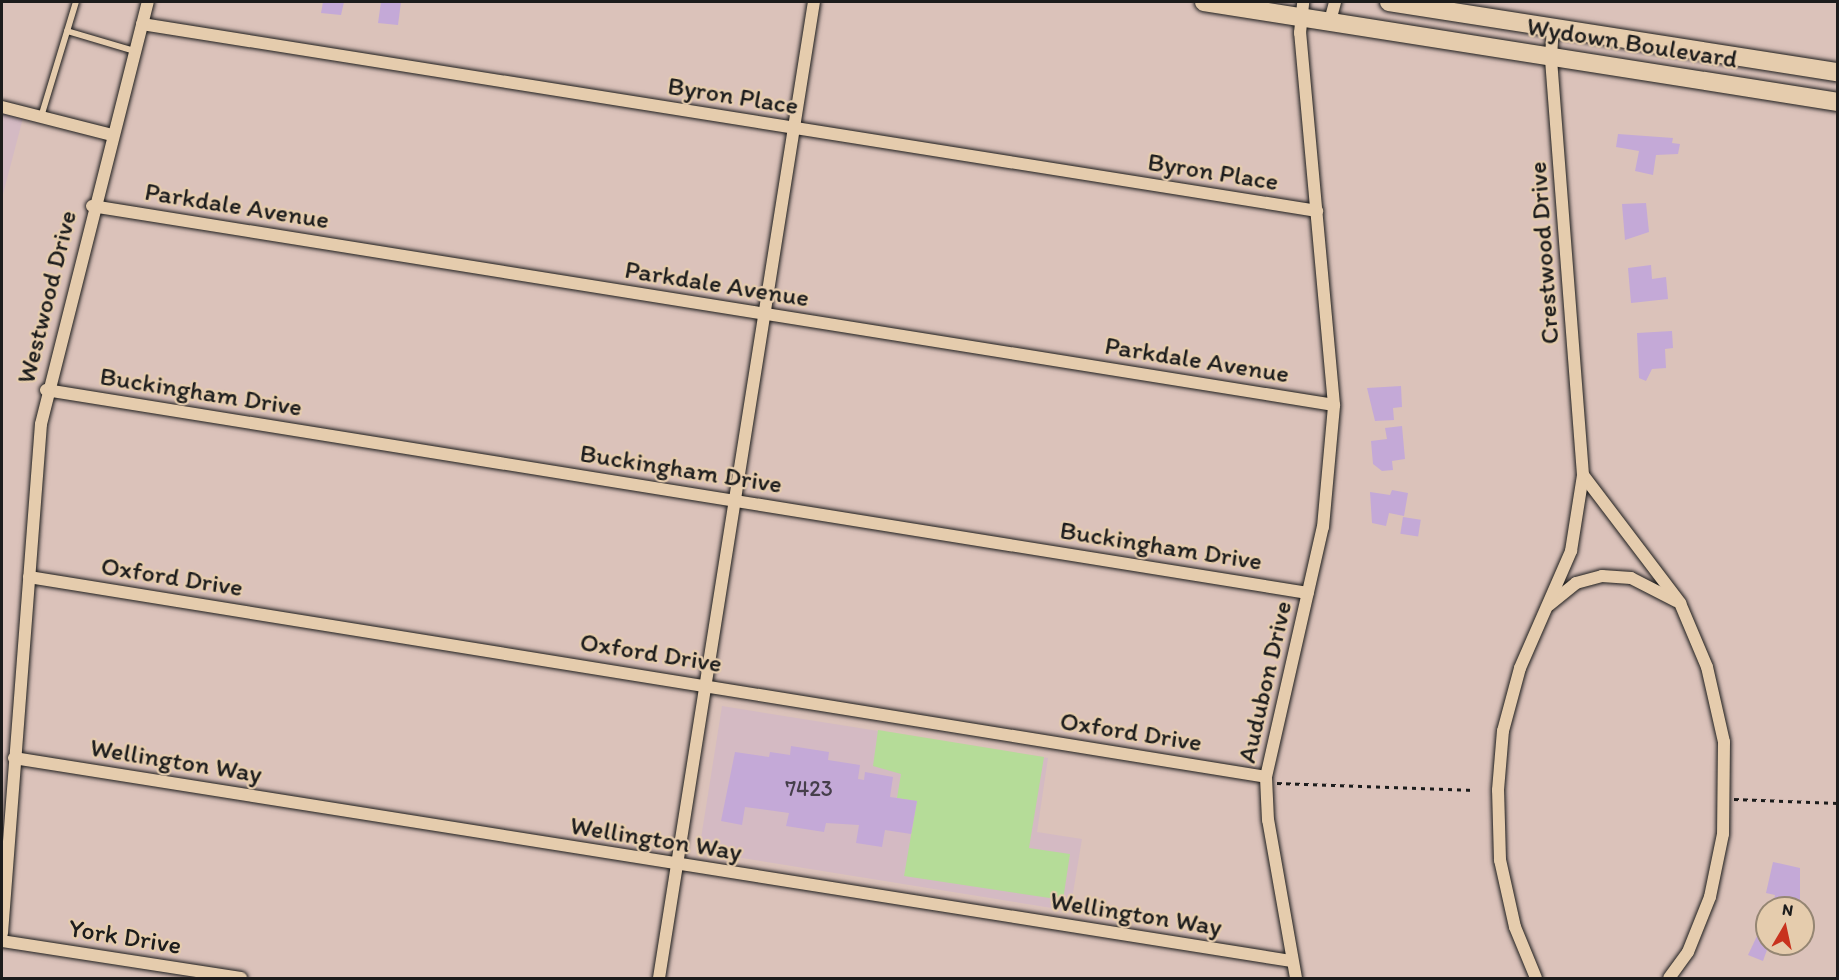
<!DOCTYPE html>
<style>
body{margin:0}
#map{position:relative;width:1839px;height:980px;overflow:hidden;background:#dbc2ba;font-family:Itim,sans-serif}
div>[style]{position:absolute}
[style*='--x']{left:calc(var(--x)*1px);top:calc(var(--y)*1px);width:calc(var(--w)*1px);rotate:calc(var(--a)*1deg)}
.built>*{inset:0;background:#d4bac3}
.green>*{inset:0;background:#b5dc98}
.building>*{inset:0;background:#c4a9d7;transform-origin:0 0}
.path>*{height:3px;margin-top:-1.5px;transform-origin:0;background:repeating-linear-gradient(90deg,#1c1c1c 0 4.5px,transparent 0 9px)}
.roads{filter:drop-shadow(0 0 2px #1c1c1c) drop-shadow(0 0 2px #1c1c1c)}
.lane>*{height:6px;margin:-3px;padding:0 3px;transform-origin:3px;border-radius:3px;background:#e5ccad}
.street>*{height:12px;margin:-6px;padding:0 6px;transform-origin:6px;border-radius:6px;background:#e5ccad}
.secondary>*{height:18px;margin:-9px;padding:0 9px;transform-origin:9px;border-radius:9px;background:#e5ccad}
span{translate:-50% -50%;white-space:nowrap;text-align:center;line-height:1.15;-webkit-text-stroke:4.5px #e5ccad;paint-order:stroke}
.number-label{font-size:22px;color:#463f4b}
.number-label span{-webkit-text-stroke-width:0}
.street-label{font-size:26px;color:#1c1c1c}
.frame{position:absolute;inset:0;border:3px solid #1c1c1c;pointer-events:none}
.north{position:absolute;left:1755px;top:896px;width:60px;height:60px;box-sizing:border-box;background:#e5ccad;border:2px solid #958673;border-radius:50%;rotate:9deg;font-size:16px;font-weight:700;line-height:24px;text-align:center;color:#1c1c1c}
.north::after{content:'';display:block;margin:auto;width:21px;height:27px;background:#c8321e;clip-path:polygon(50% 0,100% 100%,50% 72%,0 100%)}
</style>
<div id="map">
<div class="built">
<i style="clip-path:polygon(2px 112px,23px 118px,2px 198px)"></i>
<i style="clip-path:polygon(722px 706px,1048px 758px,1037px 832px,1082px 839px,1070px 911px,699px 851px)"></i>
</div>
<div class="green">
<i style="clip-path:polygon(878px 730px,1044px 757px,1029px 848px,1070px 854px,1063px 900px,904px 876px,917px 801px,897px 798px,901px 774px,873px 766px)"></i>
</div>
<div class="building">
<i style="clip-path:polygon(323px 2px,344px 2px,341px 15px,321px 13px)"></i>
<i style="clip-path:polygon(381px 2px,401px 2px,398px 25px,378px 23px)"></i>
<i style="clip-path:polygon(1618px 134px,1673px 138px,1672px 143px,1680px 144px,1678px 154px,1656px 155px,1653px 175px,1635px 171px,1639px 151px,1616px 147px)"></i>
<i style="clip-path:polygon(1646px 203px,1649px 232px,1625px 240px,1622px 204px)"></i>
<i style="clip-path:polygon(1651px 265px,1652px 279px,1666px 277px,1668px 299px,1631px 303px,1628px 268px)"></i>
<i style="clip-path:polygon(1672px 331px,1673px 348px,1665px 349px,1666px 368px,1652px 369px,1646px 381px,1639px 378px,1637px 333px)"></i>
<i style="clip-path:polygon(1401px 386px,1402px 407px,1393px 408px,1394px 420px,1375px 421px,1367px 388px)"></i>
<i style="clip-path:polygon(1402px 426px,1405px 459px,1392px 461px,1393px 470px,1382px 471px,1373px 464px,1371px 441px,1387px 439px,1385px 428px)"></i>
<i style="clip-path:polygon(1392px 490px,1408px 493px,1404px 516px,1389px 513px,1386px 526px,1372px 523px,1370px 492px,1390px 495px)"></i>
<i style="left:1403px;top:517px;width:18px;height:17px;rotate:9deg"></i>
<i style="clip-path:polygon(791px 746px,829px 752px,828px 760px,860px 765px,858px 779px,864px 780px,865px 772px,893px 777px,890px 797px,917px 801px,911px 834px,885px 830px,882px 847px,856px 843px,859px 825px,826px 823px,824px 832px,786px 826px,789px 813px,745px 807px,742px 825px,721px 821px,735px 752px,769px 757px,770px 752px,790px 755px)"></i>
<i style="clip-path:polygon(1773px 862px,1800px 868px,1800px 902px,1792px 900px,1790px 908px,1772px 908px,1775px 895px,1766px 893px)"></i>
<i style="clip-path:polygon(1765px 919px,1767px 944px,1791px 944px,1789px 949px,1768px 947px,1763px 961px,1748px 955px)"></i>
</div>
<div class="path">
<i style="--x:1277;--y:783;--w:198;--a:2"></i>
<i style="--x:1734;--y:799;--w:104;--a:2.2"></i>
</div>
<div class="roads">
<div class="lane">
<i style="--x:67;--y:31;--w:70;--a:16.6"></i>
<i style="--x:41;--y:117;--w:120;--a:-73.1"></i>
</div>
<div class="street">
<i style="--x:1330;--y:21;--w:20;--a:-75"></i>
<i style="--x:142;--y:24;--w:1190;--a:9.04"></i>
<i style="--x:2;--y:107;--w:114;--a:14.3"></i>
<i style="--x:92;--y:206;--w:1258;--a:9.1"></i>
<i style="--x:46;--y:390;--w:1278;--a:9.14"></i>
<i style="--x:1583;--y:475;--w:161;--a:52.8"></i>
<i style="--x:1680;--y:603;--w:69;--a:67.1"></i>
<i style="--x:1707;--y:667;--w:77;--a:77.2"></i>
<i style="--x:1724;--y:742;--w:92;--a:90.6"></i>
<i style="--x:1723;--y:834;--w:64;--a:101.7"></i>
<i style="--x:1710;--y:897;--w:59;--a:111.8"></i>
<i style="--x:1688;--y:952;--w:32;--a:126"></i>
<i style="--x:29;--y:577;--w:1253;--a:9.18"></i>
<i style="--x:1549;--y:605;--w:35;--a:-39"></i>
<i style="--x:1576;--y:583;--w:27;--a:-15"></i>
<i style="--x:1602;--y:576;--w:29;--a:4"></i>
<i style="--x:1631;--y:578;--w:51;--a:27.1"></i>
<i style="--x:14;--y:758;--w:1294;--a:9.03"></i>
<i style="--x:2;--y:933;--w:510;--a:-85.62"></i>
<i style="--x:41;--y:424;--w:435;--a:-75.8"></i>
<i style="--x:2;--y:941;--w:242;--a:8.8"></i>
<i style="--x:659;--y:978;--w:988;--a:-80.98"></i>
<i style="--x:1296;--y:978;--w:160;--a:-100"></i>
<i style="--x:1268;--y:820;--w:43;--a:-92.7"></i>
<i style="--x:1266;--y:777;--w:256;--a:-77.2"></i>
<i style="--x:1323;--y:527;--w:122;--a:-84.8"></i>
<i style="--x:1334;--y:405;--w:374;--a:-95.2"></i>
<i style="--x:1300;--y:33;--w:31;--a:-84"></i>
<i style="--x:1536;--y:978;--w:55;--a:-112.4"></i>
<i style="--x:1515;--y:927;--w:69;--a:-102.6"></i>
<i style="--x:1500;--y:860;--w:70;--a:-91.6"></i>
<i style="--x:1498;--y:790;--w:59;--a:-85.2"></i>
<i style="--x:1503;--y:731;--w:65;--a:-74.9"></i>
<i style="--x:1520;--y:668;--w:128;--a:-66.4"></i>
<i style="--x:1571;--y:551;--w:77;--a:-81"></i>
<i style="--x:1583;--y:475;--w:420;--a:-94.4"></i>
<i style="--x:1551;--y:56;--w:29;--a:-86"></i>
</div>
<div class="secondary">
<i style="--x:1204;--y:2;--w:642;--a:8.96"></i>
<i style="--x:1389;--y:2;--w:454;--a:8.9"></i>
</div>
</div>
<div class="number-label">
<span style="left:809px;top:789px">7423</span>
</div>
<div class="street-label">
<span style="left:1632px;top:43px;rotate:9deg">Wydown Boulevard</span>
<span style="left:733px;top:96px;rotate:9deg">Byron Place</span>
<span style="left:1213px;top:172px;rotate:9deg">Byron Place</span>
<span style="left:237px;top:206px;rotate:9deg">Parkdale Avenue</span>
<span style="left:1544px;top:253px;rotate:-94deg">Crestwood Drive</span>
<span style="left:717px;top:284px;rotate:9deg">Parkdale Avenue</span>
<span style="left:47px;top:297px;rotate:-76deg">Westwood Drive</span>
<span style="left:1197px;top:360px;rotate:9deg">Parkdale Avenue</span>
<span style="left:201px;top:392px;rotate:9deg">Buckingham Drive</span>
<span style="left:681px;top:469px;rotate:9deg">Buckingham Drive</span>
<span style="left:1161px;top:546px;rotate:9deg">Buckingham Drive</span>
<span style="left:172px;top:577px;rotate:9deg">Oxford Drive</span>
<span style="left:651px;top:653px;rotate:9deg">Oxford Drive</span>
<span style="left:1265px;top:682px;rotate:-77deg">Audubon Drive</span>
<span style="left:1131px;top:732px;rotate:9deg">Oxford Drive</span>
<span style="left:176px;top:761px;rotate:9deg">Wellington Way</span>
<span style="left:656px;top:839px;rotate:9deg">Wellington Way</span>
<span style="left:1136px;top:914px;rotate:9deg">Wellington Way</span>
<span style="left:125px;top:937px;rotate:9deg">York Drive</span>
</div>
<div class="frame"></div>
<div class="north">N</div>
</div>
